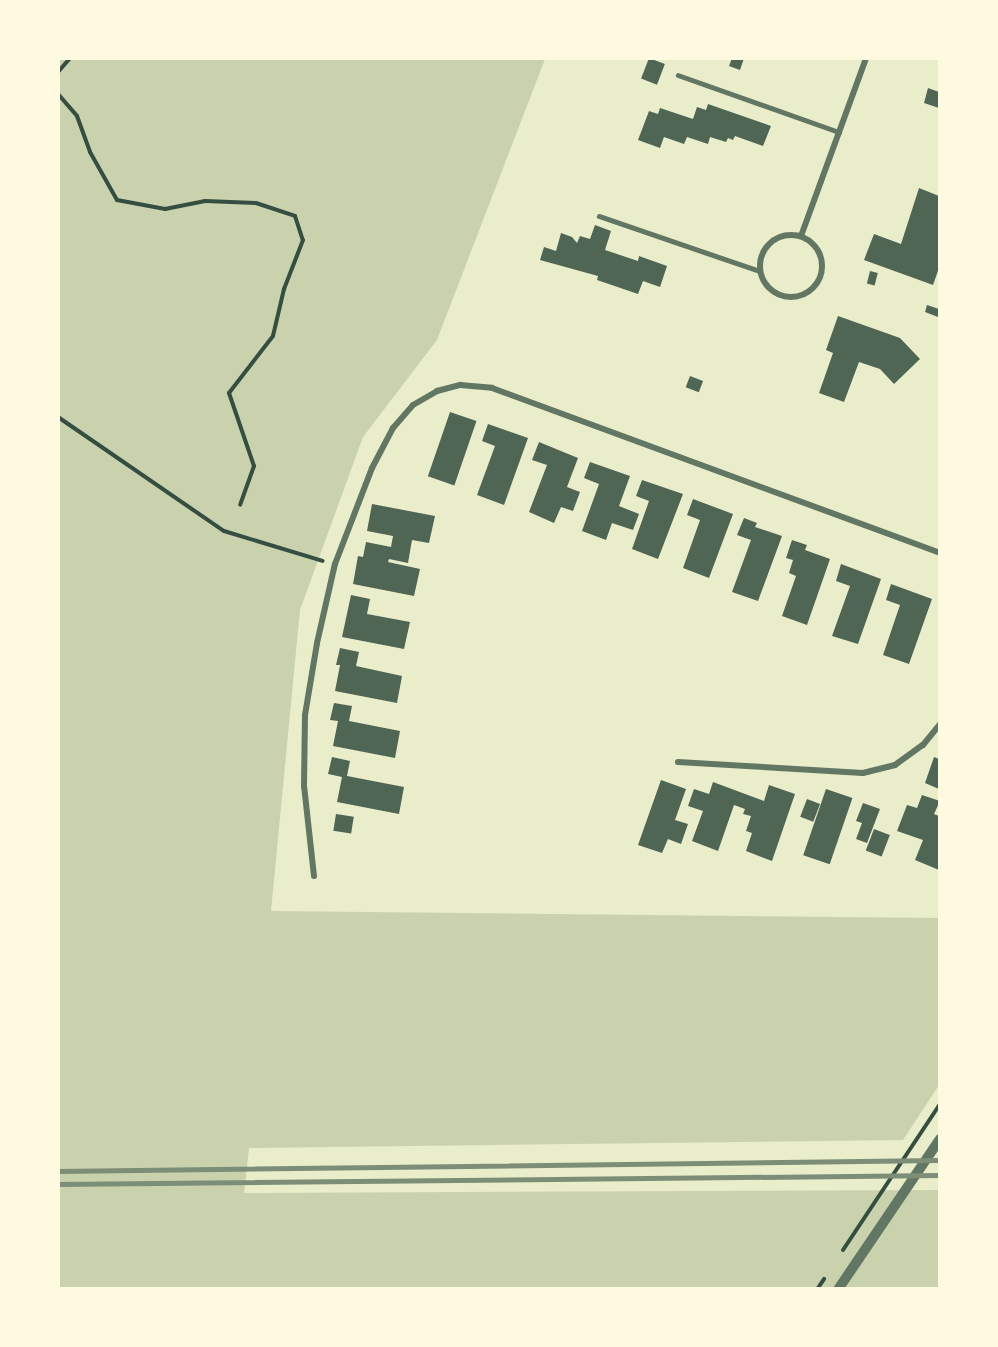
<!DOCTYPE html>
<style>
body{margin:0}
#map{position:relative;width:998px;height:1347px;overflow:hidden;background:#e9edc9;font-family:Lora,serif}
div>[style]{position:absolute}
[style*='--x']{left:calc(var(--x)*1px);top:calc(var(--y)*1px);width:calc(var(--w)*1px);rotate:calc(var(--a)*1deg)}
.green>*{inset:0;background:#cad2ad}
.building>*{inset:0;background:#4f6655;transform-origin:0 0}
.path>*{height:4px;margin:-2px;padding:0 2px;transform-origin:2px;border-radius:2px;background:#344e41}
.service>*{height:4.5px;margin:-2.25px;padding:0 2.25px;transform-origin:2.25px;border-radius:2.25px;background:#617663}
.minor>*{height:6px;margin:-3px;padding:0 3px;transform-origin:3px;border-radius:3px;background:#617663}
.minor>.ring{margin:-3px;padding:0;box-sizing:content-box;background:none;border:6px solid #617663;border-radius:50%}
.tertiary>*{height:10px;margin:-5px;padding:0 5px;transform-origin:5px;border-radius:5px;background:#617663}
.rail>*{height:4.5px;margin:-2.25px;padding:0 2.25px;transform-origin:2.25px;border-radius:2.25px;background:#7c8e77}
span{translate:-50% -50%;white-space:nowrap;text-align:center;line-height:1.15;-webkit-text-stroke:6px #fefae0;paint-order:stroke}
.frame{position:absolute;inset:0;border:60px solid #fefae0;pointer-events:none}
</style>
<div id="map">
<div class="green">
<i style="clip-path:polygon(58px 59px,545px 59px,437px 340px,363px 437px,300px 610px,271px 911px,939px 918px,939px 1085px,903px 1140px,249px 1148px,244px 1193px,939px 1190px,939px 1288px,59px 1288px)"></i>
</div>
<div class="building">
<i style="left:649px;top:58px;width:17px;height:22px;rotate:21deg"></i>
<i style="clip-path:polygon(732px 58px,744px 58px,740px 70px,729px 66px)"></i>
<i style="clip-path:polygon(928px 88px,939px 92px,939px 108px,924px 103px)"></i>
<i style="clip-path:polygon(708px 104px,771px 126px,763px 146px,735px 136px,733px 140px,728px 138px,726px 142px,710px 137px,708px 144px,687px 137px,684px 144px,664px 137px,660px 148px,638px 140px,649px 111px,658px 114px,660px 108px,693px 119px,697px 107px,706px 110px)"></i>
<i style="clip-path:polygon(919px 188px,939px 196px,939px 268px,933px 285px,864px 260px,874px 234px,901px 244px)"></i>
<i style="clip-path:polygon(595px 225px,611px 231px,605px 250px,638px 261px,639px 256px,667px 266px,660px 287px,643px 281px,638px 294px,597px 280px,598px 276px,540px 260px,544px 247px,556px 251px,561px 233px,572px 237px,577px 243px,580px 236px,590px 239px)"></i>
<i style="left:870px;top:271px;width:8px;height:13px;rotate:14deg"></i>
<i style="clip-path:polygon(927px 305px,939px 309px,938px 317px,925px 312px)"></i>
<i style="clip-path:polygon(838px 316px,900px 338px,920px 359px,894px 384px,880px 369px,859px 362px,844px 402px,819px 393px,833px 353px,826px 350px)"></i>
<i style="left:690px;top:376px;width:14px;height:12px;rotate:21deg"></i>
<i style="left:450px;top:412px;width:28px;height:68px;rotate:19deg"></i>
<i style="clip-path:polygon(488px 424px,528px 438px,504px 505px,477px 495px,495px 446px,482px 441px)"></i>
<i style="clip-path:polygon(539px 442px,578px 458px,567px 487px,580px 492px,573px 511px,561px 507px,554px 523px,529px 512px,547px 465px,532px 460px)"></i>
<i style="clip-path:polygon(590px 462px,630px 476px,619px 506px,639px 514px,633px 530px,612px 523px,606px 540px,582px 531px,599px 484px,584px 478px)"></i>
<i style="clip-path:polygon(642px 480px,683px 494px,658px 559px,632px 549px,649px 501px,636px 496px)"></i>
<i style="clip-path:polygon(693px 499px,733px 514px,709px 578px,683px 568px,700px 520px,687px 515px)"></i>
<i style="clip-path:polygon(372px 504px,435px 516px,429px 543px,412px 540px,408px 563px,389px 559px,388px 562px,420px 569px,414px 596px,353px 584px,358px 556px,363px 557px,366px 542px,391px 547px,393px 536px,367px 531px)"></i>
<i style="clip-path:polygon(744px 518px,757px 523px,755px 527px,782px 536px,758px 601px,732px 592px,751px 540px,737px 535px)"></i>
<i style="clip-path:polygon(792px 540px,807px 545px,805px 550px,830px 559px,807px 625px,782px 616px,796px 576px,789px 573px,793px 560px,786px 558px)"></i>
<i style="clip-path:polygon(841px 564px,881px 579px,858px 644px,832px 636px,850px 586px,836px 581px)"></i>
<i style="clip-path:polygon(891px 584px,932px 599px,909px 664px,883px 655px,900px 605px,886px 600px)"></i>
<i style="clip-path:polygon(351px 595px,370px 599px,367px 614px,410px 622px,404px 649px,342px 637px)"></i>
<i style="clip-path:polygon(340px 648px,359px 652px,356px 666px,402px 676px,397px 703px,335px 691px,340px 665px,336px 665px)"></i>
<i style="clip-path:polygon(334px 703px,352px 706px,349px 721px,400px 731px,395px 758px,333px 746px,338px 721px,330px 720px)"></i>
<i style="clip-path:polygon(332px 757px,350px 761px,347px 776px,404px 787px,399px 814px,337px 802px,342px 777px,328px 774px)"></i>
<i style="clip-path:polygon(934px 757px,939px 759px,939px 789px,925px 783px)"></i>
<i style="clip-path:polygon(661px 780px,686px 789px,675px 820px,688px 824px,681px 844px,668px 839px,662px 853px,638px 845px)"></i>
<i style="clip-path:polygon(713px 782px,764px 801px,769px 785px,795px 794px,772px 861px,746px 851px,752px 833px,746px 831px,751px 816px,743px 814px,745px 809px,734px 805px,718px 851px,692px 841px,703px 811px,688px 806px,694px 789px,709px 794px)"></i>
<i style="left:826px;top:789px;width:28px;height:70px;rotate:19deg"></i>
<i style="clip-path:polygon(922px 795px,940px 801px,934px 814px,939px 816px,939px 870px,915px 860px,923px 840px,897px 831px,907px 805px,917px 808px)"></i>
<i style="left:807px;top:799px;width:14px;height:19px;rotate:21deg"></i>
<i style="clip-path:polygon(863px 803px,880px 809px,867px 843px,856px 839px,862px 823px,856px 821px)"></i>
<i style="left:336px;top:814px;width:18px;height:17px;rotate:9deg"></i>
<i style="left:874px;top:829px;width:17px;height:23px;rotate:21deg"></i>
</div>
<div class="path">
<i style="--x:58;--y:72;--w:18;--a:-49"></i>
<i style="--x:58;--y:94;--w:29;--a:49"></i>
<i style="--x:77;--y:116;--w:38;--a:70"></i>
<i style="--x:90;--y:152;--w:55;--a:60.6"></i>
<i style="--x:117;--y:200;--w:49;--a:10.6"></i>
<i style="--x:165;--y:209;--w:41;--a:-11.3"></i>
<i style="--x:205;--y:201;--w:51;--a:2.2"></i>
<i style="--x:256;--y:203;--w:41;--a:18.4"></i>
<i style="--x:295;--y:216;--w:25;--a:72"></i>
<i style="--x:303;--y:240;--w:53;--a:111.2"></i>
<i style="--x:284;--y:289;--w:48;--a:103.2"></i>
<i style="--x:273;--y:336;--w:72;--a:127.7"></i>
<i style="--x:229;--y:393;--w:77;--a:71.1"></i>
<i style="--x:254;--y:466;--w:41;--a:109.7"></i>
<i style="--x:58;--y:417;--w:201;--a:34.5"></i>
<i style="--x:224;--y:531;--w:103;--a:16.9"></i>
<i style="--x:843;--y:1250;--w:175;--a:-56.4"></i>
<i style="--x:818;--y:1288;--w:11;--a:-56"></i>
</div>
<div class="service">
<i style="--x:678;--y:75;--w:171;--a:19.5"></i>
<i style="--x:599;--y:216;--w:170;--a:18.9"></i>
</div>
<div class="minor">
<i class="ring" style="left:760px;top:235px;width:56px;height:56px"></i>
<i style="--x:801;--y:236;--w:189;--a:-69.9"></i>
<i style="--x:678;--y:762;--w:185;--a:3.4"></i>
<i style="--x:863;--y:773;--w:33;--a:-14"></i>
<i style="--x:895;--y:765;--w:34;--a:-36"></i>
<i style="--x:923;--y:745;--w:27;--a:-51"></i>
<i style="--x:314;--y:876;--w:91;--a:-96.3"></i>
<i style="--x:304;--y:786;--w:71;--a:-89.2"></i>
<i style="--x:305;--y:715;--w:73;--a:-80.5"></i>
<i style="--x:317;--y:643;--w:81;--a:-77.2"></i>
<i style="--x:335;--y:564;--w:103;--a:-68.9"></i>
<i style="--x:372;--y:468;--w:45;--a:-62.3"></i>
<i style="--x:393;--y:428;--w:30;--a:-49"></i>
<i style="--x:413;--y:405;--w:28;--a:-30"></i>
<i style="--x:437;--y:391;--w:24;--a:-15"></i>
<i style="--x:460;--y:385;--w:32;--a:5"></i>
<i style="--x:492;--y:388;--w:477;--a:20.2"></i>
</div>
<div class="tertiary">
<i style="--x:839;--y:1288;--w:180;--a:-55.9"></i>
</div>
<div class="rail">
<i style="--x:58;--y:1171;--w:882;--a:-0.71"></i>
<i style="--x:58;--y:1184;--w:882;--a:-0.58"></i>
</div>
<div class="frame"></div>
</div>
